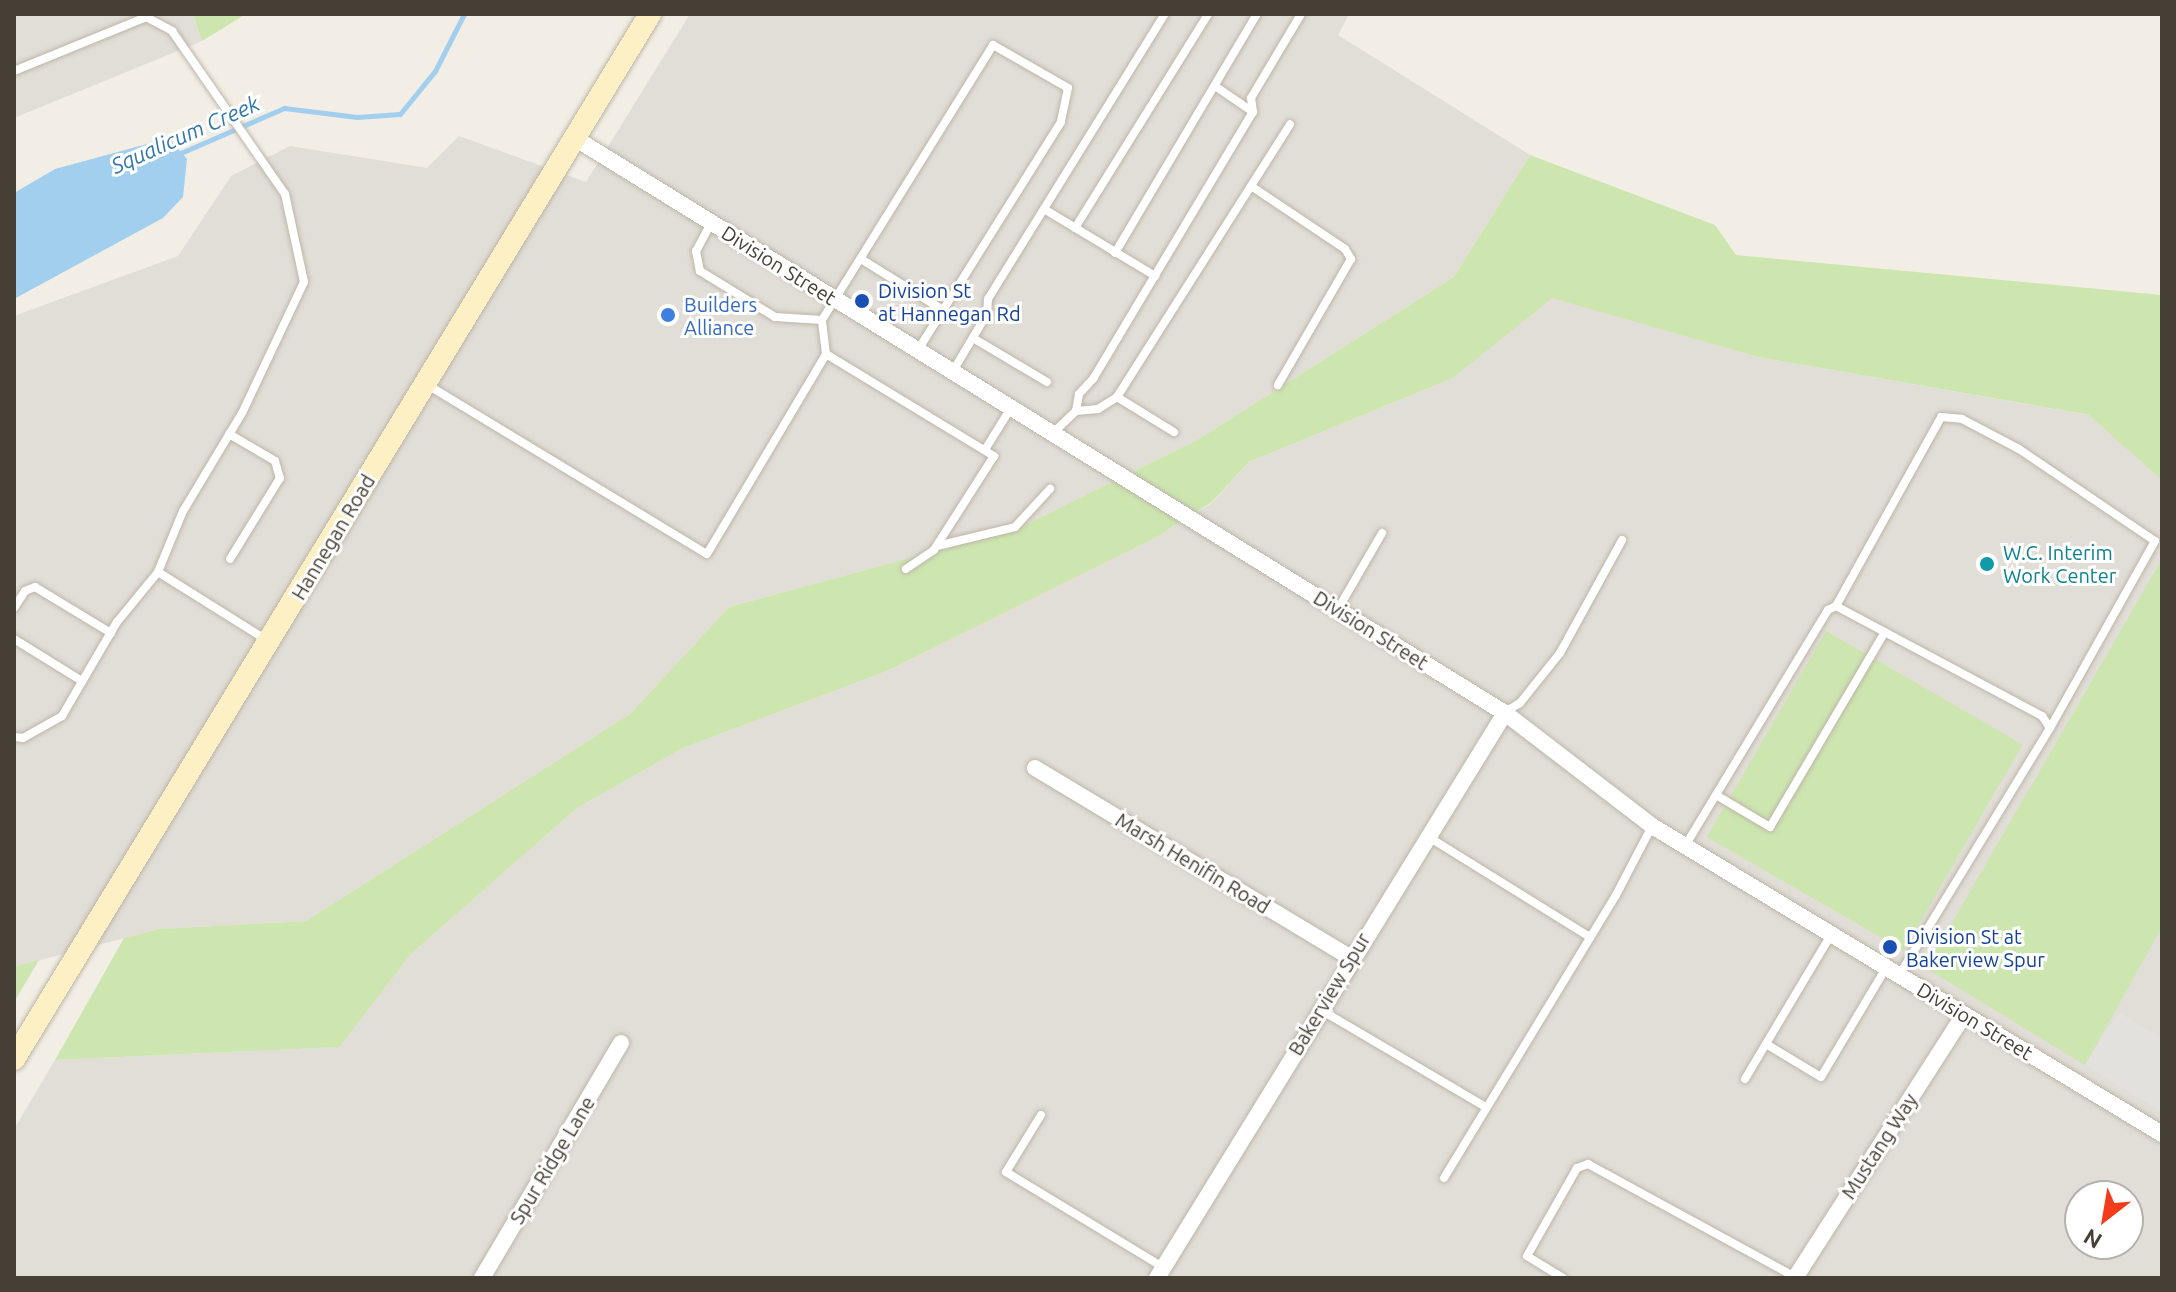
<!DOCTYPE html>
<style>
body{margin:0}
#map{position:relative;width:2176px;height:1292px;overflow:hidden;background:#f2eee6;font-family:Ubuntu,sans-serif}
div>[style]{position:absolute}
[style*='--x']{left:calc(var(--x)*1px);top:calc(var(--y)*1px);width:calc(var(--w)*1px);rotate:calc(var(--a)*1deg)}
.industrial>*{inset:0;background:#e1ddd7}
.green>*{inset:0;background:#cde6af;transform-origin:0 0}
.parking>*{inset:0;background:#e3e1de}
.water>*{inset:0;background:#a3cfee}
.stream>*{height:5px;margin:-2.5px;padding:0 2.5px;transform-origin:2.5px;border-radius:2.5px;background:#a3cfee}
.roads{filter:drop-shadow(0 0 2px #bdb6a8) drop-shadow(0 0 2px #bdb6a8)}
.lane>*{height:8px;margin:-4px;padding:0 4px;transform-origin:4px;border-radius:4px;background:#fff}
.street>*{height:16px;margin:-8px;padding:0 8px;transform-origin:8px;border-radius:8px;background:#fff}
.secondary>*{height:22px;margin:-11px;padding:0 11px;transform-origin:11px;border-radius:11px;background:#fdf0c5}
.dots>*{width:22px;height:22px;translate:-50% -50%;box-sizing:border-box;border:4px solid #fff;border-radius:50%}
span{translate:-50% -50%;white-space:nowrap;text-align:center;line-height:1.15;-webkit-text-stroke:6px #fff;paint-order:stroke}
.street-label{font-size:20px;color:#453f35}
.transit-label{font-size:20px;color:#164399}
.left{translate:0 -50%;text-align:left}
.shop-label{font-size:20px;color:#366cbe}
.culture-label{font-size:20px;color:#0d838f}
.water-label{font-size:22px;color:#3178ad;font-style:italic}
.frame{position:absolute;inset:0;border:16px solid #453f35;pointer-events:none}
.north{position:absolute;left:2064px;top:1180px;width:80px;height:80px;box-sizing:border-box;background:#fff;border:2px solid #b5b2ae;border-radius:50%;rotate:211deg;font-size:22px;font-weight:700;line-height:32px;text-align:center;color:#453f35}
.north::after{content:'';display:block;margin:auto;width:28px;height:36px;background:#f43c1b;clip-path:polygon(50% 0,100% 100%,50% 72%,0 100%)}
</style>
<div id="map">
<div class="industrial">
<i style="clip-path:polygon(14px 14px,193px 14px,202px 41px,14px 118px)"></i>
<i style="clip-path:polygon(690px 14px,1349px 14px,1338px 35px,1530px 155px,1454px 277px,1197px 440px,1017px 529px,729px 607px,630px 714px,306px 921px,159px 929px,14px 967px,14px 316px,178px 256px,231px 176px,290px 146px,427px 168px,459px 136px,586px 182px)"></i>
<i style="clip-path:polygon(evenodd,1552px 297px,1758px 357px,2162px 428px,2162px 1278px,14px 1278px,14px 1129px,55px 1060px,338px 1047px,411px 954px,577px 808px,683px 748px,887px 671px,1155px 538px,1212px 503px,1249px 462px,1453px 378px,1552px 297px,2080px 1196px,2128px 1196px,2128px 1244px,2080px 1244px,2080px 1196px)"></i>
</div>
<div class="green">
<i style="clip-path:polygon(193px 14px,246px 14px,202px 41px)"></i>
<i style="clip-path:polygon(1530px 155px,1715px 225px,1736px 255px,2162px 295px,2162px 480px,2089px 415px,1758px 357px,1552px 298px,1453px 378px,1249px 462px,1212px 502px,1155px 538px,887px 671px,683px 748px,577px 808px,411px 954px,339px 1047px,55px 1060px,124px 938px,159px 929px,306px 921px,630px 714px,729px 607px,1017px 529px,1197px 440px,1454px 277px)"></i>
<i style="clip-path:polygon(2162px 559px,2162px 927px,2085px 1065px,1926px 968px)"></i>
<i style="left:1826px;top:631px;width:227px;height:238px;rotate:30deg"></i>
<i style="clip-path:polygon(39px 960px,14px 1002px,14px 967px)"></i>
</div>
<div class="parking">
<i style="clip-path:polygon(2118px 1012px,2162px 1038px,2162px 1112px,2085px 1065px)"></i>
</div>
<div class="water">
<i style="clip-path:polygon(169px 138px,187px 159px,183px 197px,163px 218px,14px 299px,14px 193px,55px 169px)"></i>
</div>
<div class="stream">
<i style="--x:176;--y:155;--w:118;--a:-23.5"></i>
<i style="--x:284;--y:108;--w:74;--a:7"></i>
<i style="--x:357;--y:117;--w:43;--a:-4"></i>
<i style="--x:400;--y:114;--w:55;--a:-50.9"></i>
<i style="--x:435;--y:71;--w:64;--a:-63"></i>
</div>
<div class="roads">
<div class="lane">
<i style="--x:14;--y:71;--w:143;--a:-22.2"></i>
<i style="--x:146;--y:17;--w:30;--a:28"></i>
<i style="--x:172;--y:31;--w:198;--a:55.3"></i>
<i style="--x:285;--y:194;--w:90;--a:77.8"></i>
<i style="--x:304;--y:282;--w:145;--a:115.3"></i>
<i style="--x:242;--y:413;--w:114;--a:121"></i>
<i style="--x:183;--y:511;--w:66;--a:112.3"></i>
<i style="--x:1215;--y:86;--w:46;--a:34.4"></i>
<i style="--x:1251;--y:186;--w:113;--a:33.8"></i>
<i style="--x:1345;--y:249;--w:12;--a:59"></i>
<i style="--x:1351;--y:259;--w:146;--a:120.1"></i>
<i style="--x:1044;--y:209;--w:130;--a:31.1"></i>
<i style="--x:711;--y:223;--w:32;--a:118"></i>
<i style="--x:696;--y:251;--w:20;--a:79"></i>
<i style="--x:700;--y:271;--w:88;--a:31.5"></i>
<i style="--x:775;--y:317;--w:47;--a:3.7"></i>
<i style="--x:1075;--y:228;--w:252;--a:-58.1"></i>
<i style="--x:1115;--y:253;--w:278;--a:-59.3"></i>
<i style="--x:861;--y:259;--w:97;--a:31.9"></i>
<i style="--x:973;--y:338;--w:86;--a:30.7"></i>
<i style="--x:826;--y:354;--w:34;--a:-97"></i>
<i style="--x:822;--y:320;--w:324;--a:-58.1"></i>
<i style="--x:993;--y:45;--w:86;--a:29.8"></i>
<i style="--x:1068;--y:88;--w:35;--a:102"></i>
<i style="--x:1061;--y:122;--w:269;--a:122.1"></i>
<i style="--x:953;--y:371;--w:66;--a:-59.2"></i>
<i style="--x:987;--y:314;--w:15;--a:-86"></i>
<i style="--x:988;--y:299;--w:335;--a:-58.2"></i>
<i style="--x:426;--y:384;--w:328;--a:31.2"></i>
<i style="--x:707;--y:554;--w:233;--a:-59.2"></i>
<i style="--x:826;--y:354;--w:197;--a:31.3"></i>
<i style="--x:994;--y:456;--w:112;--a:122.6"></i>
<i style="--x:934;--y:550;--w:34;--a:146"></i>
<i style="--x:1117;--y:397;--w:67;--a:31.6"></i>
<i style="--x:1076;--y:411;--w:17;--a:-80"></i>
<i style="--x:1079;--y:394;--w:21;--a:-47"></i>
<i style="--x:1093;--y:379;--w:311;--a:-59.1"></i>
<i style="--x:1253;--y:112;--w:14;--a:-98"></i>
<i style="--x:1251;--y:98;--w:98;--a:-59.2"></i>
<i style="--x:1053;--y:433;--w:32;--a:-44"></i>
<i style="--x:1076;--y:411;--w:22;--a:-5"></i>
<i style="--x:1098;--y:409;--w:22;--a:-32"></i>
<i style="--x:1117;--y:397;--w:323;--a:-57.6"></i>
<i style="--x:229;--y:434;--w:53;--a:30.4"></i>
<i style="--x:275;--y:461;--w:18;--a:74"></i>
<i style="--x:280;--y:478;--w:95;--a:121.7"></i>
<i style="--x:986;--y:448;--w:47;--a:-58"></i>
<i style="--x:937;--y:546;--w:80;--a:-13.7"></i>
<i style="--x:1015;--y:527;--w:52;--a:-47.4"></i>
<i style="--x:1836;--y:606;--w:216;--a:-60.9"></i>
<i style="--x:1941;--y:417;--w:21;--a:5"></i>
<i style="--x:1962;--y:419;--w:64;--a:27.8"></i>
<i style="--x:2019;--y:449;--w:164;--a:34.1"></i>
<i style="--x:2155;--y:541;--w:214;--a:119.3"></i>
<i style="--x:14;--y:608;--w:20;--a:-57"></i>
<i style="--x:25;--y:591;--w:11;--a:-22"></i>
<i style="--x:35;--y:587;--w:89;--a:31.2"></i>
<i style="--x:1338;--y:609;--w:88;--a:-59.9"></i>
<i style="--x:14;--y:639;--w:80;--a:31.7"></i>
<i style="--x:1505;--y:712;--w:17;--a:-31"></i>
<i style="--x:1520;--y:703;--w:64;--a:-51.3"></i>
<i style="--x:1560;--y:653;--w:129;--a:-61.2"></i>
<i style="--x:14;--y:737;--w:9;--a:6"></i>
<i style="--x:23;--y:738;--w:45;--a:-29.4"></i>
<i style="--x:62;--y:716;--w:109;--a:-59.7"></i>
<i style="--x:117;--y:622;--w:65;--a:-50.6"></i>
<i style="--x:158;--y:572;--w:126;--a:32.1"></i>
<i style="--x:1716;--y:795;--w:63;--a:30.7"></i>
<i style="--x:1770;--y:827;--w:226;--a:-59.5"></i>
<i style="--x:1427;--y:836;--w:192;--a:31.8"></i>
<i style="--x:1685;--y:846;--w:276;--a:-58.8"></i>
<i style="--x:1828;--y:610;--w:9;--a:-27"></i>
<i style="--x:1836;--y:606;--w:234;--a:28.1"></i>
<i style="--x:2042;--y:716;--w:14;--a:56"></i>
<i style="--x:2050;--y:728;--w:289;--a:121.4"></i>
<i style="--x:1321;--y:1010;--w:191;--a:30.5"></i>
<i style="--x:1766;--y:1044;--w:64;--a:31"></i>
<i style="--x:1821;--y:1077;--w:127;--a:-59.2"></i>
<i style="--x:1745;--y:1079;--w:168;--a:-59.2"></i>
<i style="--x:1041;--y:1115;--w:67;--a:121.6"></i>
<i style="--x:1006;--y:1172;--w:184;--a:31.2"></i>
<i style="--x:1444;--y:1178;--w:331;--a:-58.7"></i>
<i style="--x:1616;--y:895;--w:78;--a:-62.4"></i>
<i style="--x:1563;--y:1278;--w:42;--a:-148.6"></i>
<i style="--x:1527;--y:1256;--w:101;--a:-60.4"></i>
<i style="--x:1577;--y:1168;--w:12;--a:-20"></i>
<i style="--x:1588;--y:1164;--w:236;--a:28.6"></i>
</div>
<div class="street">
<i style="--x:573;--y:137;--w:1096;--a:31.72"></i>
<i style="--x:1505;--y:713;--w:185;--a:37.5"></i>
<i style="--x:1652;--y:826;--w:596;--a:31.13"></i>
<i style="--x:1035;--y:768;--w:369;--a:31"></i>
<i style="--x:482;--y:1278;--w:273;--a:-59.4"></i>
<i style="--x:1157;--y:1278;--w:664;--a:-58.37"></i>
<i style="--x:1795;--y:1278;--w:313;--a:-57.3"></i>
</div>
<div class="secondary">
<i style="--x:14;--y:1059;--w:1223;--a:-58.67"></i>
</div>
</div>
<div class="dots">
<i style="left:862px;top:301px;background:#1a4fb4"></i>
<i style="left:668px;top:315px;background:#3f7fe0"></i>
<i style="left:1987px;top:564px;background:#0f9aa8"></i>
<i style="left:1890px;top:947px;background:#1a4fb4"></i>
</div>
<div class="street-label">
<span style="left:779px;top:265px;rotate:32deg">Division Street</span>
<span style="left:333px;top:537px;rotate:-59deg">Hannegan Road</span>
<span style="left:1371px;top:630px;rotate:32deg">Division Street</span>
<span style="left:1193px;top:863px;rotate:31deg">Marsh Henifin Road</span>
<span style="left:1329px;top:994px;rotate:-59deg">Bakerview Spur</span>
<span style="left:1975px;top:1021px;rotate:31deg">Division Street</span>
<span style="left:1879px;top:1146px;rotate:-57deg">Mustang Way</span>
<span style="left:552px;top:1160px;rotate:-59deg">Spur Ridge Lane</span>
</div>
<div class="transit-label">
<span class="left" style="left:878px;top:302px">Division St<br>at Hannegan Rd</span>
<span class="left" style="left:1906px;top:948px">Division St at<br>Bakerview Spur</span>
</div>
<div class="shop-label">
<span class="left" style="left:684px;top:316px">Builders<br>Alliance</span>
</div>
<div class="culture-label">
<span class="left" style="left:2003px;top:564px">W.C. Interim<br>Work Center</span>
</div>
<div class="water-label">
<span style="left:185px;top:134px;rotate:-24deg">Squalicum Creek</span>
</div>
<div class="frame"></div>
<div class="north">N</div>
</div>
